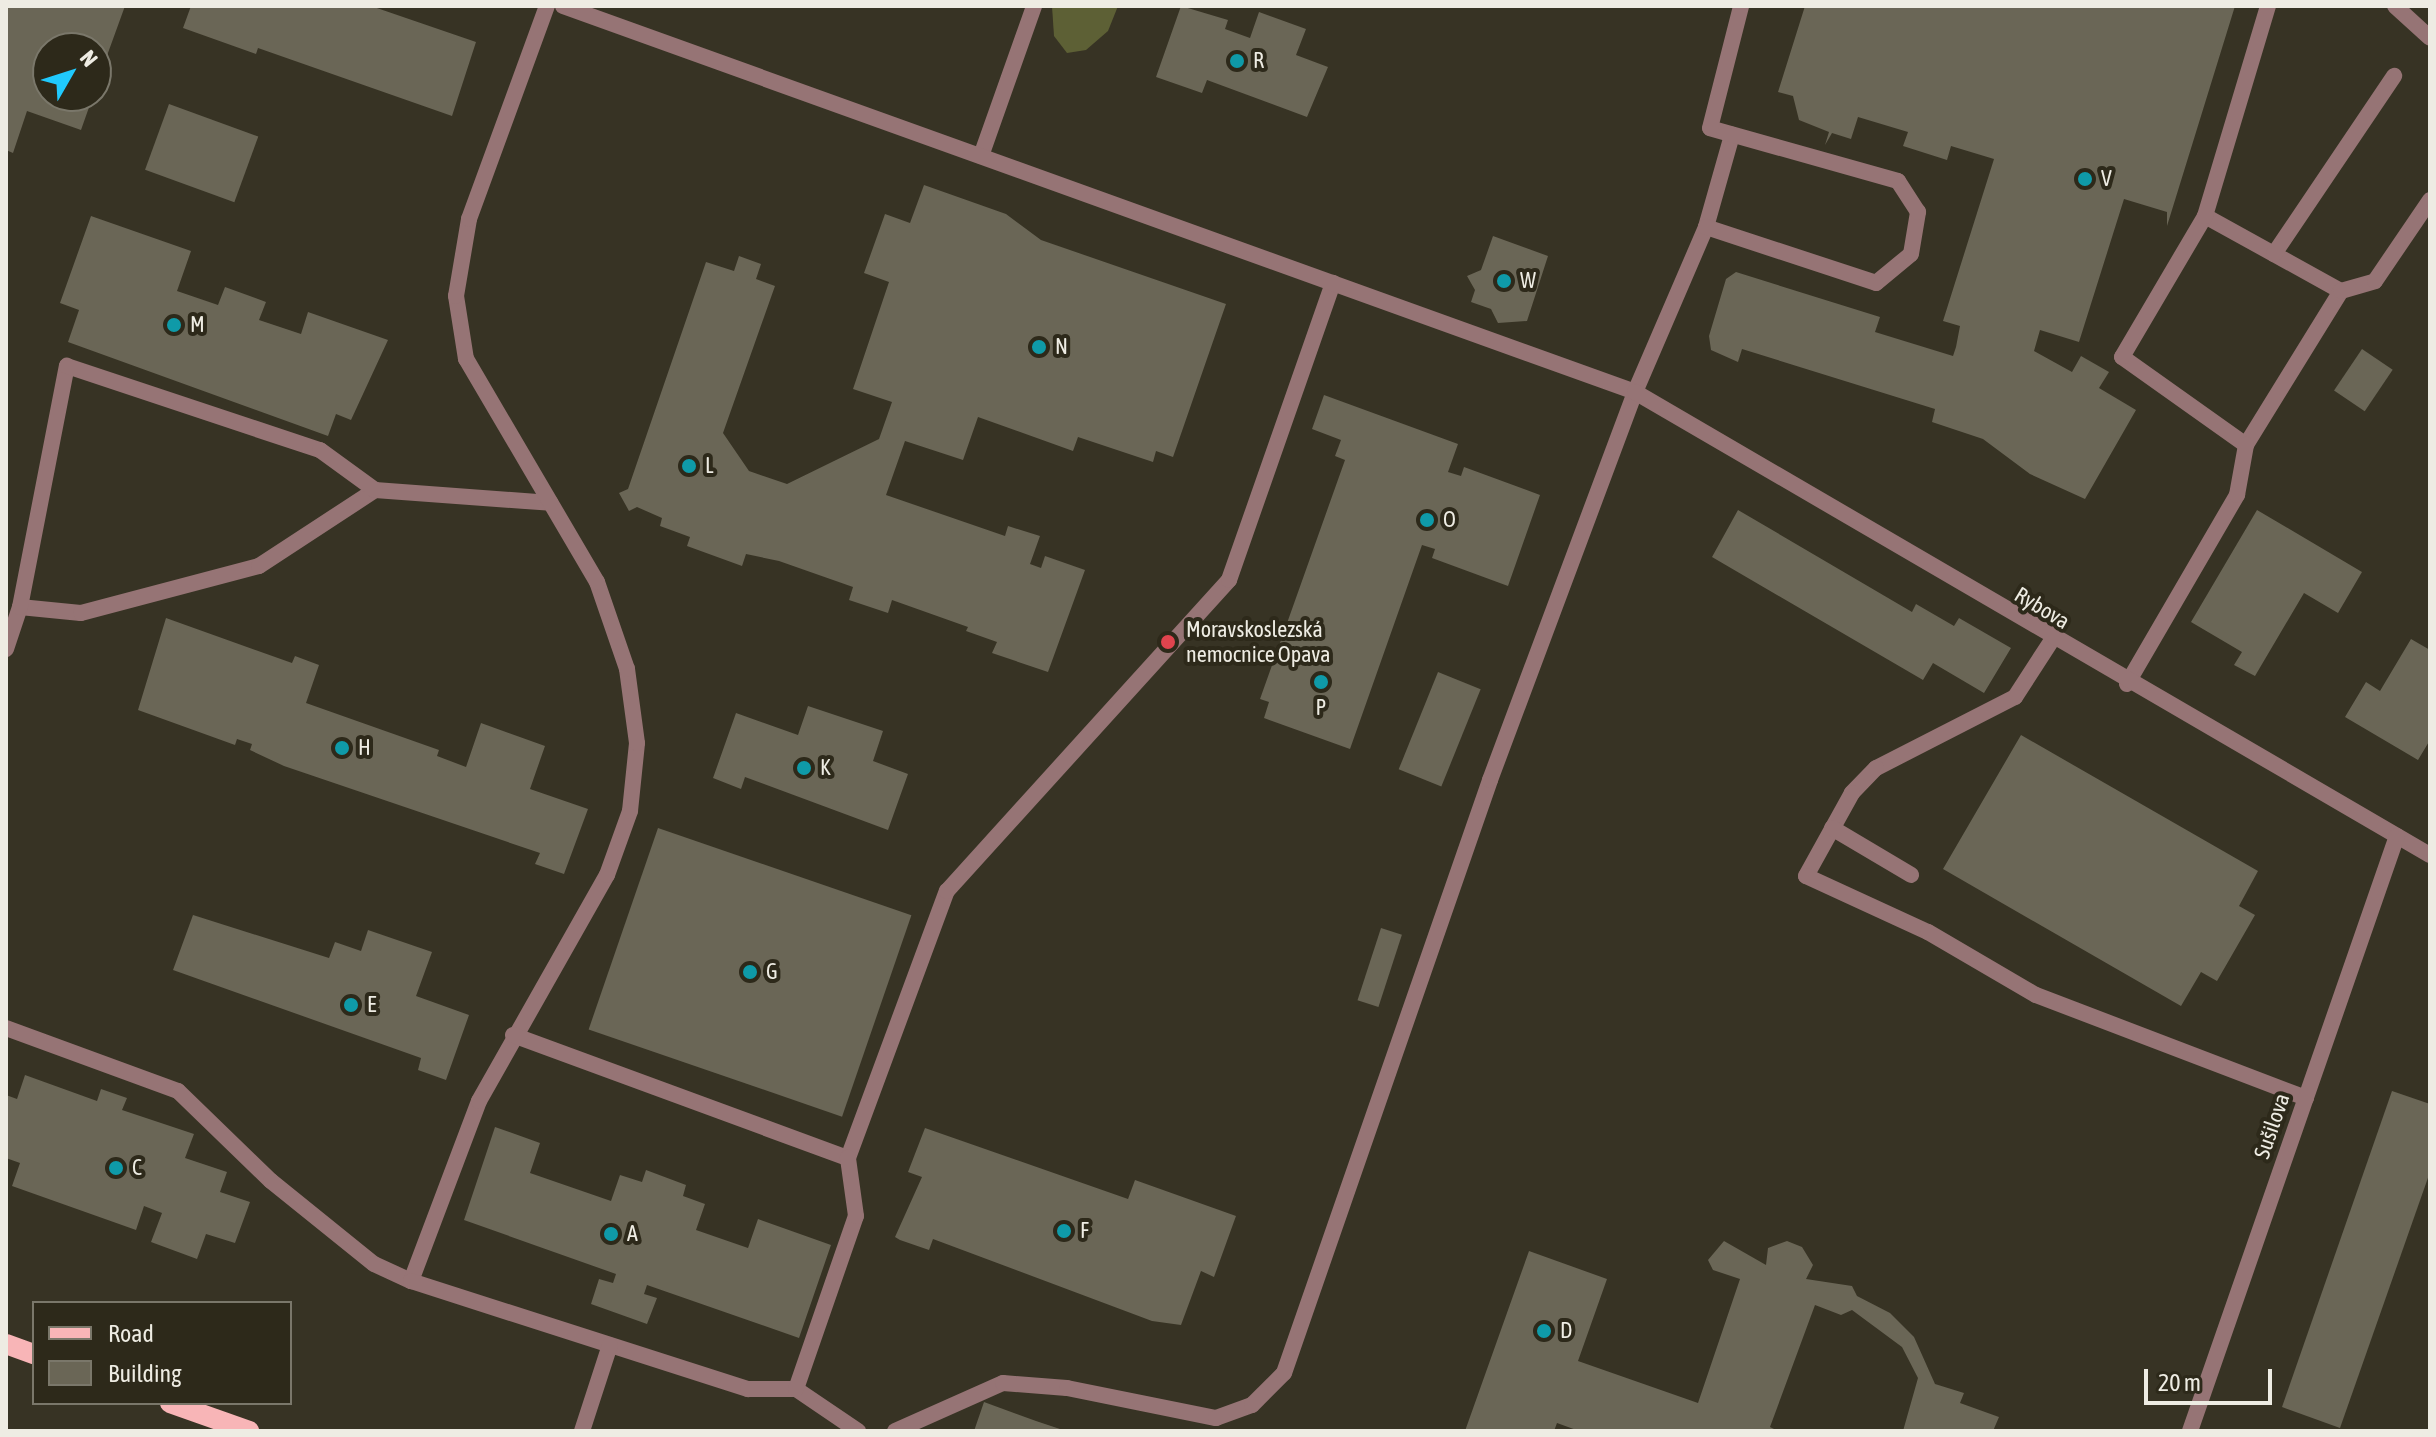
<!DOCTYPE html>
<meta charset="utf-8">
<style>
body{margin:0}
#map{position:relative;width:2436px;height:1437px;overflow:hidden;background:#373324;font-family:"Asap Condensed",sans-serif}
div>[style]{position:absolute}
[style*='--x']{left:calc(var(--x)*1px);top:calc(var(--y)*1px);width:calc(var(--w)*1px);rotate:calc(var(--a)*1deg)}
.green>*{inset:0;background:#5d6035}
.building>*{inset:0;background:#6a6656;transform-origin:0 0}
.lane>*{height:16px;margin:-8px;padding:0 8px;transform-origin:8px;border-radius:8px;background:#967475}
.street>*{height:16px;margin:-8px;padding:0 8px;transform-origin:8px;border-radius:8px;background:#967475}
.primary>*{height:20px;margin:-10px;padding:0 10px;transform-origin:10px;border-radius:10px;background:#f8b5b7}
.dots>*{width:22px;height:22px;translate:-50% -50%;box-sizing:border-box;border:4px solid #2d291a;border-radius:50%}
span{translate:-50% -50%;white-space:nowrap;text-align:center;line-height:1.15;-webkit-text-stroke:8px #2d291a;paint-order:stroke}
.poi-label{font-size:22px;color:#eeece3}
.left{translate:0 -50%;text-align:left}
.street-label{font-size:22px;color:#eeece3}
.frame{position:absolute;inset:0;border:8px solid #eeece3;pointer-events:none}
.legend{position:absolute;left:32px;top:1301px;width:260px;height:104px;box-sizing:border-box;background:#2d291a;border:2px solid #7a776a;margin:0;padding:10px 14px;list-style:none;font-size:24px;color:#eeece3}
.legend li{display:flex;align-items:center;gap:16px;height:40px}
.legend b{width:40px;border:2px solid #7a776a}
.north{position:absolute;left:32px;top:32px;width:80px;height:80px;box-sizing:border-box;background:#2d291a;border:2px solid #7a776a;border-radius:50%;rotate:51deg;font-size:22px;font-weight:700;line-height:32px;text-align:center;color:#eeece3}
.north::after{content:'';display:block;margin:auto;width:28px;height:36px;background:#20c9fd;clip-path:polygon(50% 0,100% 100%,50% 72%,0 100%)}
.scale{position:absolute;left:2144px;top:1369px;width:128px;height:36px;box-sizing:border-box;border:4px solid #eeece3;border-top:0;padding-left:10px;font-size:24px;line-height:28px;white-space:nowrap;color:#eeece3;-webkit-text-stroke:6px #2d291a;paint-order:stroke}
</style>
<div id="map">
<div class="green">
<i style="clip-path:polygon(1052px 6px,1118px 6px,1108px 31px,1086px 50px,1067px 53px,1054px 36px)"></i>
</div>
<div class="building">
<i style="clip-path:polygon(6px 6px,125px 6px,96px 86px,96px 48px,48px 48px,48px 96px,93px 96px,81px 130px,27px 111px,13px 153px,6px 150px)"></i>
<i style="clip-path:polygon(191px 6px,371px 6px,476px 42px,452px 116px,258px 48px,256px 54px,183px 28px)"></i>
<i style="clip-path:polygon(1181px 6px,1228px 20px,1225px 29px,1250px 38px,1259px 12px,1306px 29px,1296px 55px,1328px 67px,1307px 117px,1207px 80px,1202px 93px,1156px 77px)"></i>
<i style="clip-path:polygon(1805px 6px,2235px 6px,2167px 226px,2167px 212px,2124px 199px,2079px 342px,2040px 330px,2034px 351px,2072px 372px,2081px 356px,2109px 372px,2099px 388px,2136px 410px,2085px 499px,2030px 474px,1983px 439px,1932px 422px,1935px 409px,1742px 349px,1738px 362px,1711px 350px,1709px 336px,1726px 279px,1736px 272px,1880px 317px,1875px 332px,1953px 356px,1956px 347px,1960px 326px,1943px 321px,1994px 159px,1951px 146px,1947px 160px,1903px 146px,1908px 132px,1858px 117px,1851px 139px,1832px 133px,1825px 145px,1829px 132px,1799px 120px,1793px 96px,1778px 92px)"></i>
<i style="left:169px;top:104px;width:95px;height:70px;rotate:20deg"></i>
<i style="clip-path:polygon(924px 185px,1006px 214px,1041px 240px,1226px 304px,1173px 457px,1156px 451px,1153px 462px,1078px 437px,1073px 451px,978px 417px,963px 460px,905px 441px,886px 495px,1005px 536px,1008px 526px,1040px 536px,1030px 564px,1041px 568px,1045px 556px,1085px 570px,1048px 672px,992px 653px,997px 642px,966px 631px,968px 627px,892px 600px,888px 613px,849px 600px,853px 587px,779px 561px,746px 554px,742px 566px,687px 546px,690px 537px,660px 526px,662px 518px,637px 507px,629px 511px,619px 493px,628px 489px,706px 262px,734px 271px,739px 256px,761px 264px,756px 279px,775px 286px,723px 433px,749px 471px,787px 484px,879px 439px,892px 402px,853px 389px,889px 282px,864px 273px,885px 214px,910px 223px)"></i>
<i style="clip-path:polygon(91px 216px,191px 251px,177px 291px,218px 305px,225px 287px,266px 302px,259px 320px,301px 334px,308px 312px,388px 340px,351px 420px,336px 414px,328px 436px,68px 342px,79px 310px,60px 303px)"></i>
<i style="clip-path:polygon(1493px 236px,1548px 256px,1527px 321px,1498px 323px,1491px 309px,1471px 302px,1475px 290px,1467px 276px,1481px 270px)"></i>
<i style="left:2362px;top:349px;width:37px;height:50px;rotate:34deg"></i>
<i style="clip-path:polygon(1324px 395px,1458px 444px,1448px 472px,1461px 476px,1464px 467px,1540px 495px,1508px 586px,1432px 558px,1435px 549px,1422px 545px,1350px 749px,1264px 718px,1269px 702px,1260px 699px,1345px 460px,1335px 456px,1341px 440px,1312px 429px)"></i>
<i style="clip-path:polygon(1738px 510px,1912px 612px,1916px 604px,1954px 626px,1959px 618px,2011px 648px,1984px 693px,1933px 663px,1923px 680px,1712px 557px)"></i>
<i style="clip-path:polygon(2257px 510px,2362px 572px,2338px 613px,2304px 593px,2255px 676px,2234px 665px,2242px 652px,2191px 622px)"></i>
<i style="clip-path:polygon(166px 618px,292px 663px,295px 656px,319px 665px,306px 703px,439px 750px,437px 756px,466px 767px,481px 723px,545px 746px,530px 789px,588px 809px,564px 874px,535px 864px,540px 853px,284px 766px,250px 750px,252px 744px,237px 739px,235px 745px,138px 710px)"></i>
<i style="clip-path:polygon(2411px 639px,2430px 650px,2430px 740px,2418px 760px,2345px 717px,2366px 682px,2380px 691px)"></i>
<i style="left:1438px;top:672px;width:46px;height:105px;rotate:22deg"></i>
<i style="clip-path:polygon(808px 706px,883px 731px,873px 761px,908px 774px,888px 830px,745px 777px,741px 789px,713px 778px,736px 713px,798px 735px)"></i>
<i style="clip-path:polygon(2021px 735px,2258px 871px,2239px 906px,2255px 915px,2217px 981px,2201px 972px,2181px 1006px,1943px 869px)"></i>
<i style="left:658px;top:828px;width:268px;height:213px;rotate:19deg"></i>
<i style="clip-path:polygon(193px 915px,329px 958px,335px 942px,361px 951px,368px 930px,432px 952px,416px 996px,469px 1015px,446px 1080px,418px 1070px,421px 1058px,173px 970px)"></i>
<i style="left:1381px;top:928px;width:22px;height:76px;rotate:18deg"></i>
<i style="clip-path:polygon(25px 1075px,97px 1101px,101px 1089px,127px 1098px,122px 1110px,194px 1134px,185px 1158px,227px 1172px,220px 1192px,250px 1202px,235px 1243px,206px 1234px,197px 1259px,151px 1242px,162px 1213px,144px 1206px,136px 1230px,12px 1186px,20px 1163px,6px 1158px,6px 1095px,17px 1099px)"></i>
<i style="clip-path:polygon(2392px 1091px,2430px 1104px,2430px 1172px,2340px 1428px,2282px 1407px)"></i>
<i style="clip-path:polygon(495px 1127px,540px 1143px,530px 1173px,611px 1201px,620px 1175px,642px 1182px,646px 1170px,686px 1185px,683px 1196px,705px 1204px,696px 1230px,748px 1248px,758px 1219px,831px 1245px,799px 1338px,647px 1285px,644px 1294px,657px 1298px,647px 1324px,591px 1304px,599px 1279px,613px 1283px,616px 1274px,464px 1220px)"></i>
<i style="clip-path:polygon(925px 1128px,1128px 1199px,1135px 1180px,1236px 1216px,1214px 1277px,1201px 1271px,1181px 1325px,1152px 1321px,933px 1239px,929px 1250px,900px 1240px,895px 1237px,922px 1177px,908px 1172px)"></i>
<i style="clip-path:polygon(1724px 1241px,1766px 1265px,1768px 1248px,1787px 1241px,1802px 1247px,1813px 1265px,1806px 1279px,1852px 1286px,1857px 1296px,1890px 1313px,1914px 1337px,1935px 1384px,1964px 1393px,1960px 1403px,1999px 1417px,1993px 1431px,1903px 1431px,1918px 1378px,1902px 1347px,1852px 1310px,1841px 1315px,1815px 1305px,1770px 1427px,1778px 1431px,1579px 1431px,1557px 1423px,1554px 1431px,1465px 1431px,1529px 1251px,1607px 1279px,1578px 1361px,1698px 1403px,1740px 1279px,1713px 1270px,1708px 1260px)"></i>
<i style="clip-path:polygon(984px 1402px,1036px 1421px,1066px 1431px,974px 1431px)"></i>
</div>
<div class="lane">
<i style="--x:981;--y:156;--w:159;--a:-70.5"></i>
<i style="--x:2205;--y:216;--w:155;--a:28.9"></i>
<i style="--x:2341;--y:291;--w:181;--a:121.7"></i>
<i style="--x:2246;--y:445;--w:152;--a:-144.6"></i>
<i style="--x:2122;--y:357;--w:164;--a:-59.5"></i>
<i style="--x:2205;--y:216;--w:219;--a:-73.3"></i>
<i style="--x:1706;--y:227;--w:96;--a:-74.2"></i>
<i style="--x:2274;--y:254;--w:215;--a:-56"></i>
<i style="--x:2341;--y:291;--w:35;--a:-16"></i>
<i style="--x:2375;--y:281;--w:98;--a:-55.8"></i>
<i style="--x:20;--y:607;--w:61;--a:5.6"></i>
<i style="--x:81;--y:613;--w:184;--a:-14.8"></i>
<i style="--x:259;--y:566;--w:139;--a:-33.2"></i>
<i style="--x:375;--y:490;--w:176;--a:4.2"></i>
<i style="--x:2052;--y:640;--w:68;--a:123"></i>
<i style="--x:2015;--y:697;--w:156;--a:152.9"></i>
<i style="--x:1876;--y:768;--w:35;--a:134"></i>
<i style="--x:1852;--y:793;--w:95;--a:119"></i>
<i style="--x:1806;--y:876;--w:134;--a:24.7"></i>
<i style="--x:1928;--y:932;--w:125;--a:30.3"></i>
<i style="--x:2036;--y:995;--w:289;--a:20.9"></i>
<i style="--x:6;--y:649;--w:44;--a:-71.6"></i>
<i style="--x:20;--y:607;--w:246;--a:-79"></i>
<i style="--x:67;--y:366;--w:267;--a:18.4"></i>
<i style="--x:320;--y:450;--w:68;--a:36"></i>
<i style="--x:2127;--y:684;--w:219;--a:-59.8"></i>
<i style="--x:2237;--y:495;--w:51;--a:-79.8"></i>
<i style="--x:1832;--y:828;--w:92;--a:30.7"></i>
<i style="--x:6;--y:1028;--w:183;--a:20.1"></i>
<i style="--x:178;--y:1091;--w:129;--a:44.1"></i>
<i style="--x:271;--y:1181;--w:132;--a:38.9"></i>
<i style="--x:374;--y:1264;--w:41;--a:24.7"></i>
<i style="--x:411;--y:1281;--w:192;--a:-69.3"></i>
<i style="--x:479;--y:1101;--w:260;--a:-60.5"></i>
<i style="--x:607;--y:875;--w:68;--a:-70.2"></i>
<i style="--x:630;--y:811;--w:68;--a:-84.1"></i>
<i style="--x:637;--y:743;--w:75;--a:-97.7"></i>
<i style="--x:627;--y:669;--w:92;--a:-109"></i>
<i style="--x:597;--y:582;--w:259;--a:-120.4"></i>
<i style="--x:466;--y:359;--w:64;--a:-99"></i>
<i style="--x:456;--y:296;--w:78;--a:-80.4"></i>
<i style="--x:469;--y:219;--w:227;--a:-69.9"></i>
<i style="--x:513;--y:1035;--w:357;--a:20.2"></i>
<i style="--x:848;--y:1158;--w:285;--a:-69.7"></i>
<i style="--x:947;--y:891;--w:420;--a:-47.8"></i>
<i style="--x:1229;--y:580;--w:315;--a:-70.7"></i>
<i style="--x:411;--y:1281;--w:354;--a:17.8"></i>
<i style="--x:748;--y:1389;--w:48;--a:0"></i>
<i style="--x:796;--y:1389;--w:75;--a:34.1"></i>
<i style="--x:796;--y:1389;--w:183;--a:-70.9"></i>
<i style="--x:856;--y:1216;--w:59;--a:-97.9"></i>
<i style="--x:582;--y:1431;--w:90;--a:-72"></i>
<i style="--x:895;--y:1431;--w:118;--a:-24"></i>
<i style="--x:1003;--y:1383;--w:64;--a:4.5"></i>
<i style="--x:1067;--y:1388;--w:152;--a:11.4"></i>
<i style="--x:1216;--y:1418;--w:38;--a:-20"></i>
<i style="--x:1252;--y:1405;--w:45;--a:-45"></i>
<i style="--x:1284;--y:1373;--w:628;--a:-70.84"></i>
<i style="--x:1490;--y:780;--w:414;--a:-69.5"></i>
<i style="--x:1635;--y:392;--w:180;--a:-66.7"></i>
<i style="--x:1706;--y:227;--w:179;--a:18.2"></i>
<i style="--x:1876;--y:283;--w:45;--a:-39.6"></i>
<i style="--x:1911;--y:254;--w:43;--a:-80.5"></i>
<i style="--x:1918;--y:212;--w:37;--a:-123"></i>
<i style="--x:1898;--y:181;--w:195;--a:-164.3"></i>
<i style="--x:1710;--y:128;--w:126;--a:-75.7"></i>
</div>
<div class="street">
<i style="--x:563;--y:6;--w:1139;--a:19.8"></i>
<i style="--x:1635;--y:392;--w:920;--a:30.22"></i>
<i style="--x:2395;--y:6;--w:47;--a:42.4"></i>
<i style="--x:2190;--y:1431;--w:630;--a:-70.82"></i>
</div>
<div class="primary">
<i style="--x:6;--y:1344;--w:30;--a:20"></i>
<i style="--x:170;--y:1403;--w:84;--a:19.5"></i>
</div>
<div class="dots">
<i style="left:1237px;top:61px;background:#0f9aa8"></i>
<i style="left:2085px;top:179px;background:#0f9aa8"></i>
<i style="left:1504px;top:281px;background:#0f9aa8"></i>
<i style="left:174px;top:325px;background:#0f9aa8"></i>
<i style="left:1039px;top:347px;background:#0f9aa8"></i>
<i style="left:689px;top:466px;background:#0f9aa8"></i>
<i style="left:1427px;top:520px;background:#0f9aa8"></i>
<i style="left:1168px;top:642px;background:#e0444e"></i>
<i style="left:1321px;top:682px;background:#0f9aa8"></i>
<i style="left:342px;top:748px;background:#0f9aa8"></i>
<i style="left:804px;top:768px;background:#0f9aa8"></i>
<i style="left:750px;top:972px;background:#0f9aa8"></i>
<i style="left:351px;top:1005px;background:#0f9aa8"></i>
<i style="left:116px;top:1168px;background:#0f9aa8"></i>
<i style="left:1064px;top:1231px;background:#0f9aa8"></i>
<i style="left:611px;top:1234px;background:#0f9aa8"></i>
<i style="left:1544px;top:1331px;background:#0f9aa8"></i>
</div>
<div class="poi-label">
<span class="left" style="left:1253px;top:61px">R</span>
<span class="left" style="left:2101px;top:179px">V</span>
<span class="left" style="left:1520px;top:281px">W</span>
<span class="left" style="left:190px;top:325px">M</span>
<span class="left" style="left:1055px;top:347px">N</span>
<span class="left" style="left:705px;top:466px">L</span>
<span class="left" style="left:1443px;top:520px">O</span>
<span class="left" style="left:1186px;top:642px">Moravskoslezská<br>nemocnice Opava</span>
<span style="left:1321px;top:708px">P</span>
<span class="left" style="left:358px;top:748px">H</span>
<span class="left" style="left:820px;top:768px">K</span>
<span class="left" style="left:766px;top:972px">G</span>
<span class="left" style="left:367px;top:1005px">E</span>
<span class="left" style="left:132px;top:1168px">C</span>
<span class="left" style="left:1080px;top:1231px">F</span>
<span class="left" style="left:627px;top:1234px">A</span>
<span class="left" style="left:1560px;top:1331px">D</span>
</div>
<div class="street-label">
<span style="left:2042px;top:608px;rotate:31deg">Rybova</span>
<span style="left:2272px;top:1126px;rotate:-71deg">Sušilova</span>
</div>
<div class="frame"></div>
<ul class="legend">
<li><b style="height:10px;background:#f8b5b7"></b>Road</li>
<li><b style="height:22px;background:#6a6656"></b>Building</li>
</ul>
<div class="north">N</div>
<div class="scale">20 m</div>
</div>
